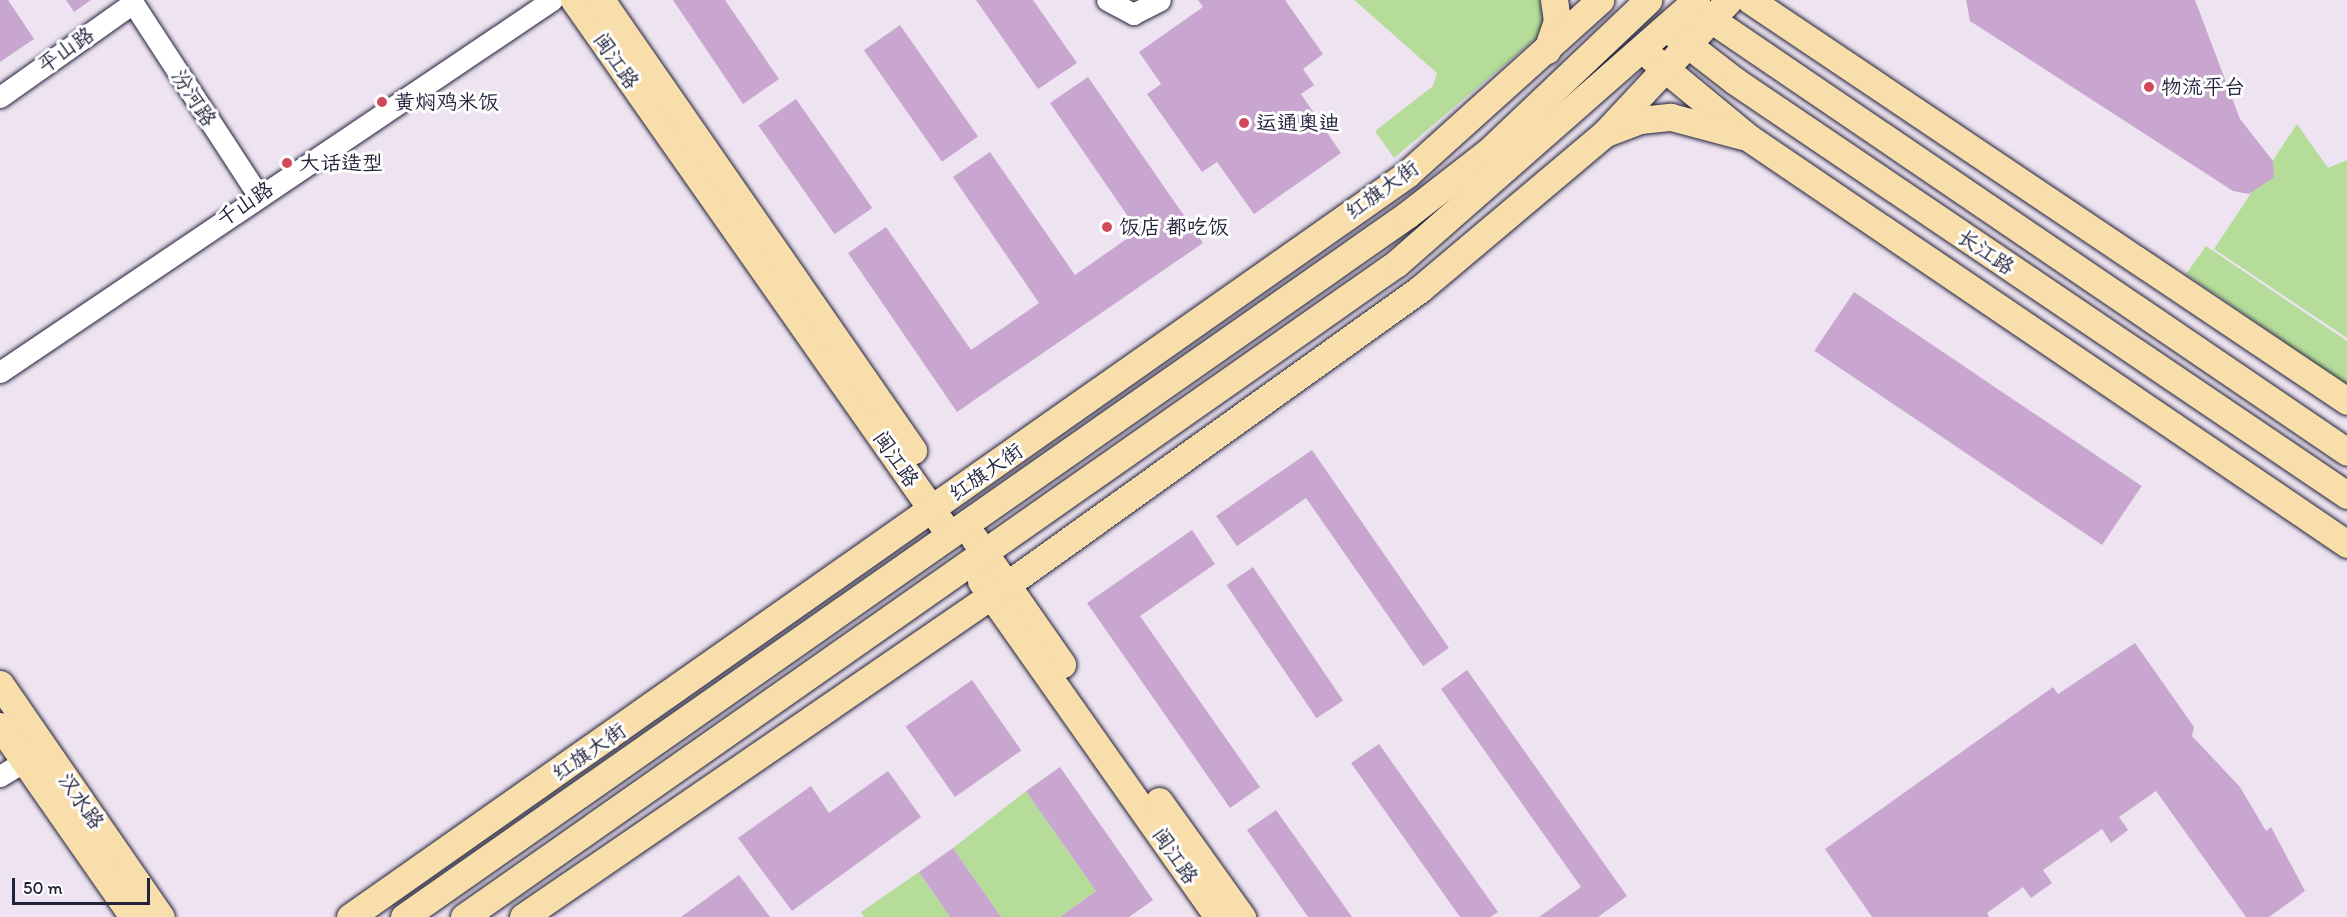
<!DOCTYPE html>
<meta charset="utf-8">
<style>
body{margin:0}
#map{position:relative;width:2347px;height:917px;overflow:hidden;background:#eee4f1;font-family:Itim,"LXGW WenKai TC",sans-serif}
div>[style]{position:absolute}
[style*='--x']{left:calc(var(--x)*1px);top:calc(var(--y)*1px);width:calc(var(--w)*1px);rotate:calc(var(--a)*1deg)}
.green>*{inset:0;background:#b5dd99}
.building>*{inset:0;background:#c8a6cf;transform-origin:0 0}
.roads{filter:drop-shadow(0 0 2px #22223b) drop-shadow(0 0 2px #22223b)}
.minor>*{height:21px;margin:-10.5px;padding:0 10.5px;transform-origin:10.5px;border-radius:10.5px;background:#fff}
.major>*{height:27px;margin:-13.5px;padding:0 13.5px;transform-origin:13.5px;border-radius:13.5px;background:#f8deab}
.dots>*{width:16px;height:16px;translate:-50% -50%;box-sizing:border-box;border:3px solid #fff;border-radius:50%}
span{translate:-50% -50%;white-space:nowrap;text-align:center;line-height:1.15;-webkit-text-stroke:6px #fff;paint-order:stroke}
.street-label{font-size:21px;color:#22223b}
.poi-label{font-size:21px;color:#22223b}
.left{translate:0 -50%;text-align:left}
.scale{position:absolute;left:12px;top:878px;width:138px;height:27px;box-sizing:border-box;border:3px solid #22223b;border-top:0;padding-left:8px;font-size:18px;line-height:21px;white-space:nowrap;color:#22223b;-webkit-text-stroke:4px #fff;paint-order:stroke}
</style>
<div id="map">
<div class="green">
<i style="clip-path:polygon(1354px 0,1540px 0,1544px 25px,1536px 38px,1394px 158px,1375px 131px,1433px 86px,1437px 73px)"></i>
<i style="clip-path:polygon(2297px 124px,2328px 168px,2347px 160px,2347px 338px,2214px 249px)"></i>
<i style="clip-path:polygon(2206px 246px,2347px 341px,2347px 385px,2186px 274px)"></i>
<i style="clip-path:polygon(1026px 791px,1096px 891px,1060px 917px,1001px 917px,953px 848px)"></i>
<i style="clip-path:polygon(919px 872px,950px 917px,864px 917px,861px 912px)"></i>
</div>
<div class="building">
<i style="clip-path:polygon(0 0,8px 0,34px 39px,0 62px)"></i>
<i style="clip-path:polygon(66px 0,91px 0,74px 12px)"></i>
<i style="clip-path:polygon(673px 0,725px 0,779px 79px,743px 104px)"></i>
<i style="clip-path:polygon(976px 0,1033px 0,1077px 63px,1038px 89px)"></i>
<i style="clip-path:polygon(1198px 0,1285px 0,1323px 54px,1303px 69px,1314px 85px,1301px 94px,1341px 153px,1254px 214px,1217px 162px,1202px 172px,1147px 94px,1161px 84px,1139px 52px,1203px 7px)"></i>
<i style="clip-path:polygon(1966px 0,2195px 0,2240px 119px,2273px 161px,2274px 177px,2249px 194px,2233px 191px,1970px 21px)"></i>
<i style="left:900px;top:25px;width:136px;height:44px;rotate:55deg"></i>
<i style="clip-path:polygon(1088px 77px,1203px 243px,957px 412px,848px 253px,886px 227px,971px 350px,1039px 303px,953px 177px,990px 152px,1075px 275px,1138px 231px,1050px 103px)"></i>
<i style="left:796px;top:99px;width:133px;height:46px;rotate:55deg"></i>
<i style="left:1854px;top:292px;width:347px;height:71px;rotate:34deg"></i>
<i style="clip-path:polygon(1312px 450px,1449px 648px,1423px 666px,1306px 498px,1237px 546px,1216px 516px)"></i>
<i style="clip-path:polygon(1192px 530px,1215px 564px,1140px 616px,1260px 787px,1230px 808px,1087px 603px)"></i>
<i style="left:1253px;top:567px;width:161px;height:32px;rotate:56deg"></i>
<i style="clip-path:polygon(2135px 643px,2194px 727px,2192px 736px,2240px 787px,2266px 831px,2271px 827px,2305px 891px,2269px 917px,2246px 917px,2156px 791px,2119px 817px,2128px 830px,2111px 843px,2102px 829px,2043px 870px,2052px 883px,2031px 898px,2023px 887px,1987px 913px,1989px 917px,1872px 917px,1825px 849px,2053px 687px,2058px 694px)"></i>
<i style="clip-path:polygon(1467px 670px,1627px 896px,1598px 917px,1539px 917px,1581px 887px,1441px 689px)"></i>
<i style="left:972px;top:680px;width:86px;height:81px;rotate:55deg"></i>
<i style="clip-path:polygon(1379px 744px,1498px 912px,1490px 917px,1460px 917px,1351px 763px)"></i>
<i style="clip-path:polygon(1060px 767px,1153px 900px,1129px 917px,1060px 917px,1096px 891px,1026px 791px)"></i>
<i style="clip-path:polygon(888px 771px,921px 817px,792px 911px,738px 838px,811px 786px,829px 813px)"></i>
<i style="clip-path:polygon(1276px 810px,1352px 917px,1308px 917px,1247px 830px)"></i>
<i style="clip-path:polygon(953px 848px,1001px 917px,950px 917px,919px 872px)"></i>
<i style="clip-path:polygon(739px 875px,770px 917px,681px 917px)"></i>
</div>
<div class="roads">
<div class="minor">
<i style="--x:131;--y:0;--w:233;--a:56.9"></i>
<i style="--x:1107;--y:0;--w:30;--a:28"></i>
<i style="--x:1133;--y:14;--w:30;--a:-27"></i>
<i style="--x:0;--y:97;--w:163;--a:-35.3"></i>
<i style="--x:0;--y:372;--w:666;--a:-33.98"></i>
<i style="--x:0;--y:776;--w:29;--a:-31"></i>
</div>
<div class="major">
<i style="--x:574;--y:0;--w:640;--a:54.92"></i>
<i style="--x:601;--y:0;--w:548;--a:55.27"></i>
<i style="--x:1750;--y:0;--w:719;--a:33.89"></i>
<i style="--x:1696;--y:9;--w:787;--a:34.23"></i>
<i style="--x:1673;--y:33;--w:78;--a:37.7"></i>
<i style="--x:1735;--y:81;--w:739;--a:34.08"></i>
<i style="--x:1547;--y:50;--w:31;--a:-71"></i>
<i style="--x:1557;--y:21;--w:21;--a:-98"></i>
<i style="--x:1652;--y:58;--w:126;--a:39.5"></i>
<i style="--x:1749;--y:138;--w:723;--a:34.17"></i>
<i style="--x:1606;--y:133;--w:36;--a:-21"></i>
<i style="--x:1640;--y:120;--w:31;--a:-6"></i>
<i style="--x:1671;--y:117;--w:74;--a:14.8"></i>
<i style="--x:974;--y:538;--w:154;--a:55.1"></i>
<i style="--x:981;--y:581;--w:411;--a:54.8"></i>
<i style="--x:0;--y:684;--w:283;--a:55.4"></i>
<i style="--x:0;--y:726;--w:233;--a:55.1"></i>
<i style="--x:1159;--y:801;--w:143;--a:54.4"></i>
<i style="--x:350;--y:917;--w:1292;--a:-35.1"></i>
<i style="--x:1407;--y:174;--w:260;--a:-42"></i>
<i style="--x:404;--y:917;--w:1224;--a:-34.99"></i>
<i style="--x:1407;--y:215;--w:103;--a:-37.9"></i>
<i style="--x:1488;--y:152;--w:221;--a:-43.5"></i>
<i style="--x:464;--y:917;--w:1139;--a:-35.03"></i>
<i style="--x:1397;--y:263;--w:398;--a:-41.3"></i>
<i style="--x:523;--y:917;--w:588;--a:-34.47"></i>
<i style="--x:1008;--y:584;--w:507;--a:-35.6"></i>
<i style="--x:1420;--y:289;--w:242;--a:-40.1"></i>
<i style="--x:1605;--y:133;--w:182;--a:-47"></i>
</div>
</div>
<div class="dots">
<i style="left:2149px;top:87px;background:#d1495b"></i>
<i style="left:382px;top:102px;background:#d1495b"></i>
<i style="left:1244px;top:123px;background:#d1495b"></i>
<i style="left:287px;top:163px;background:#d1495b"></i>
<i style="left:1107px;top:227px;background:#d1495b"></i>
</div>
<div class="street-label">
<span style="left:66px;top:50px;rotate:-35deg">平山路</span>
<span style="left:616px;top:61px;rotate:55deg">闽江路</span>
<span style="left:194px;top:98px;rotate:57deg">汾河路</span>
<span style="left:1382px;top:190px;rotate:-36deg">红旗大街</span>
<span style="left:245px;top:204px;rotate:-34deg">千山路</span>
<span style="left:1986px;top:252px;rotate:34deg">长江路</span>
<span style="left:896px;top:459px;rotate:55deg">闽江路</span>
<span style="left:986px;top:472px;rotate:-35deg">红旗大街</span>
<span style="left:589px;top:752px;rotate:-35deg">红旗大街</span>
<span style="left:81px;top:801px;rotate:55deg">汉水路</span>
<span style="left:1175px;top:856px;rotate:55deg">闽江路</span>
</div>
<div class="poi-label">
<span class="left" style="left:2161px;top:87px">物流平台</span>
<span class="left" style="left:394px;top:102px">黄焖鸡米饭</span>
<span class="left" style="left:1256px;top:123px">运通奥迪</span>
<span class="left" style="left:299px;top:163px">大话造型</span>
<span class="left" style="left:1119px;top:227px">饭店 都吃饭</span>
</div>
<div class="scale">50 m</div>
</div>
